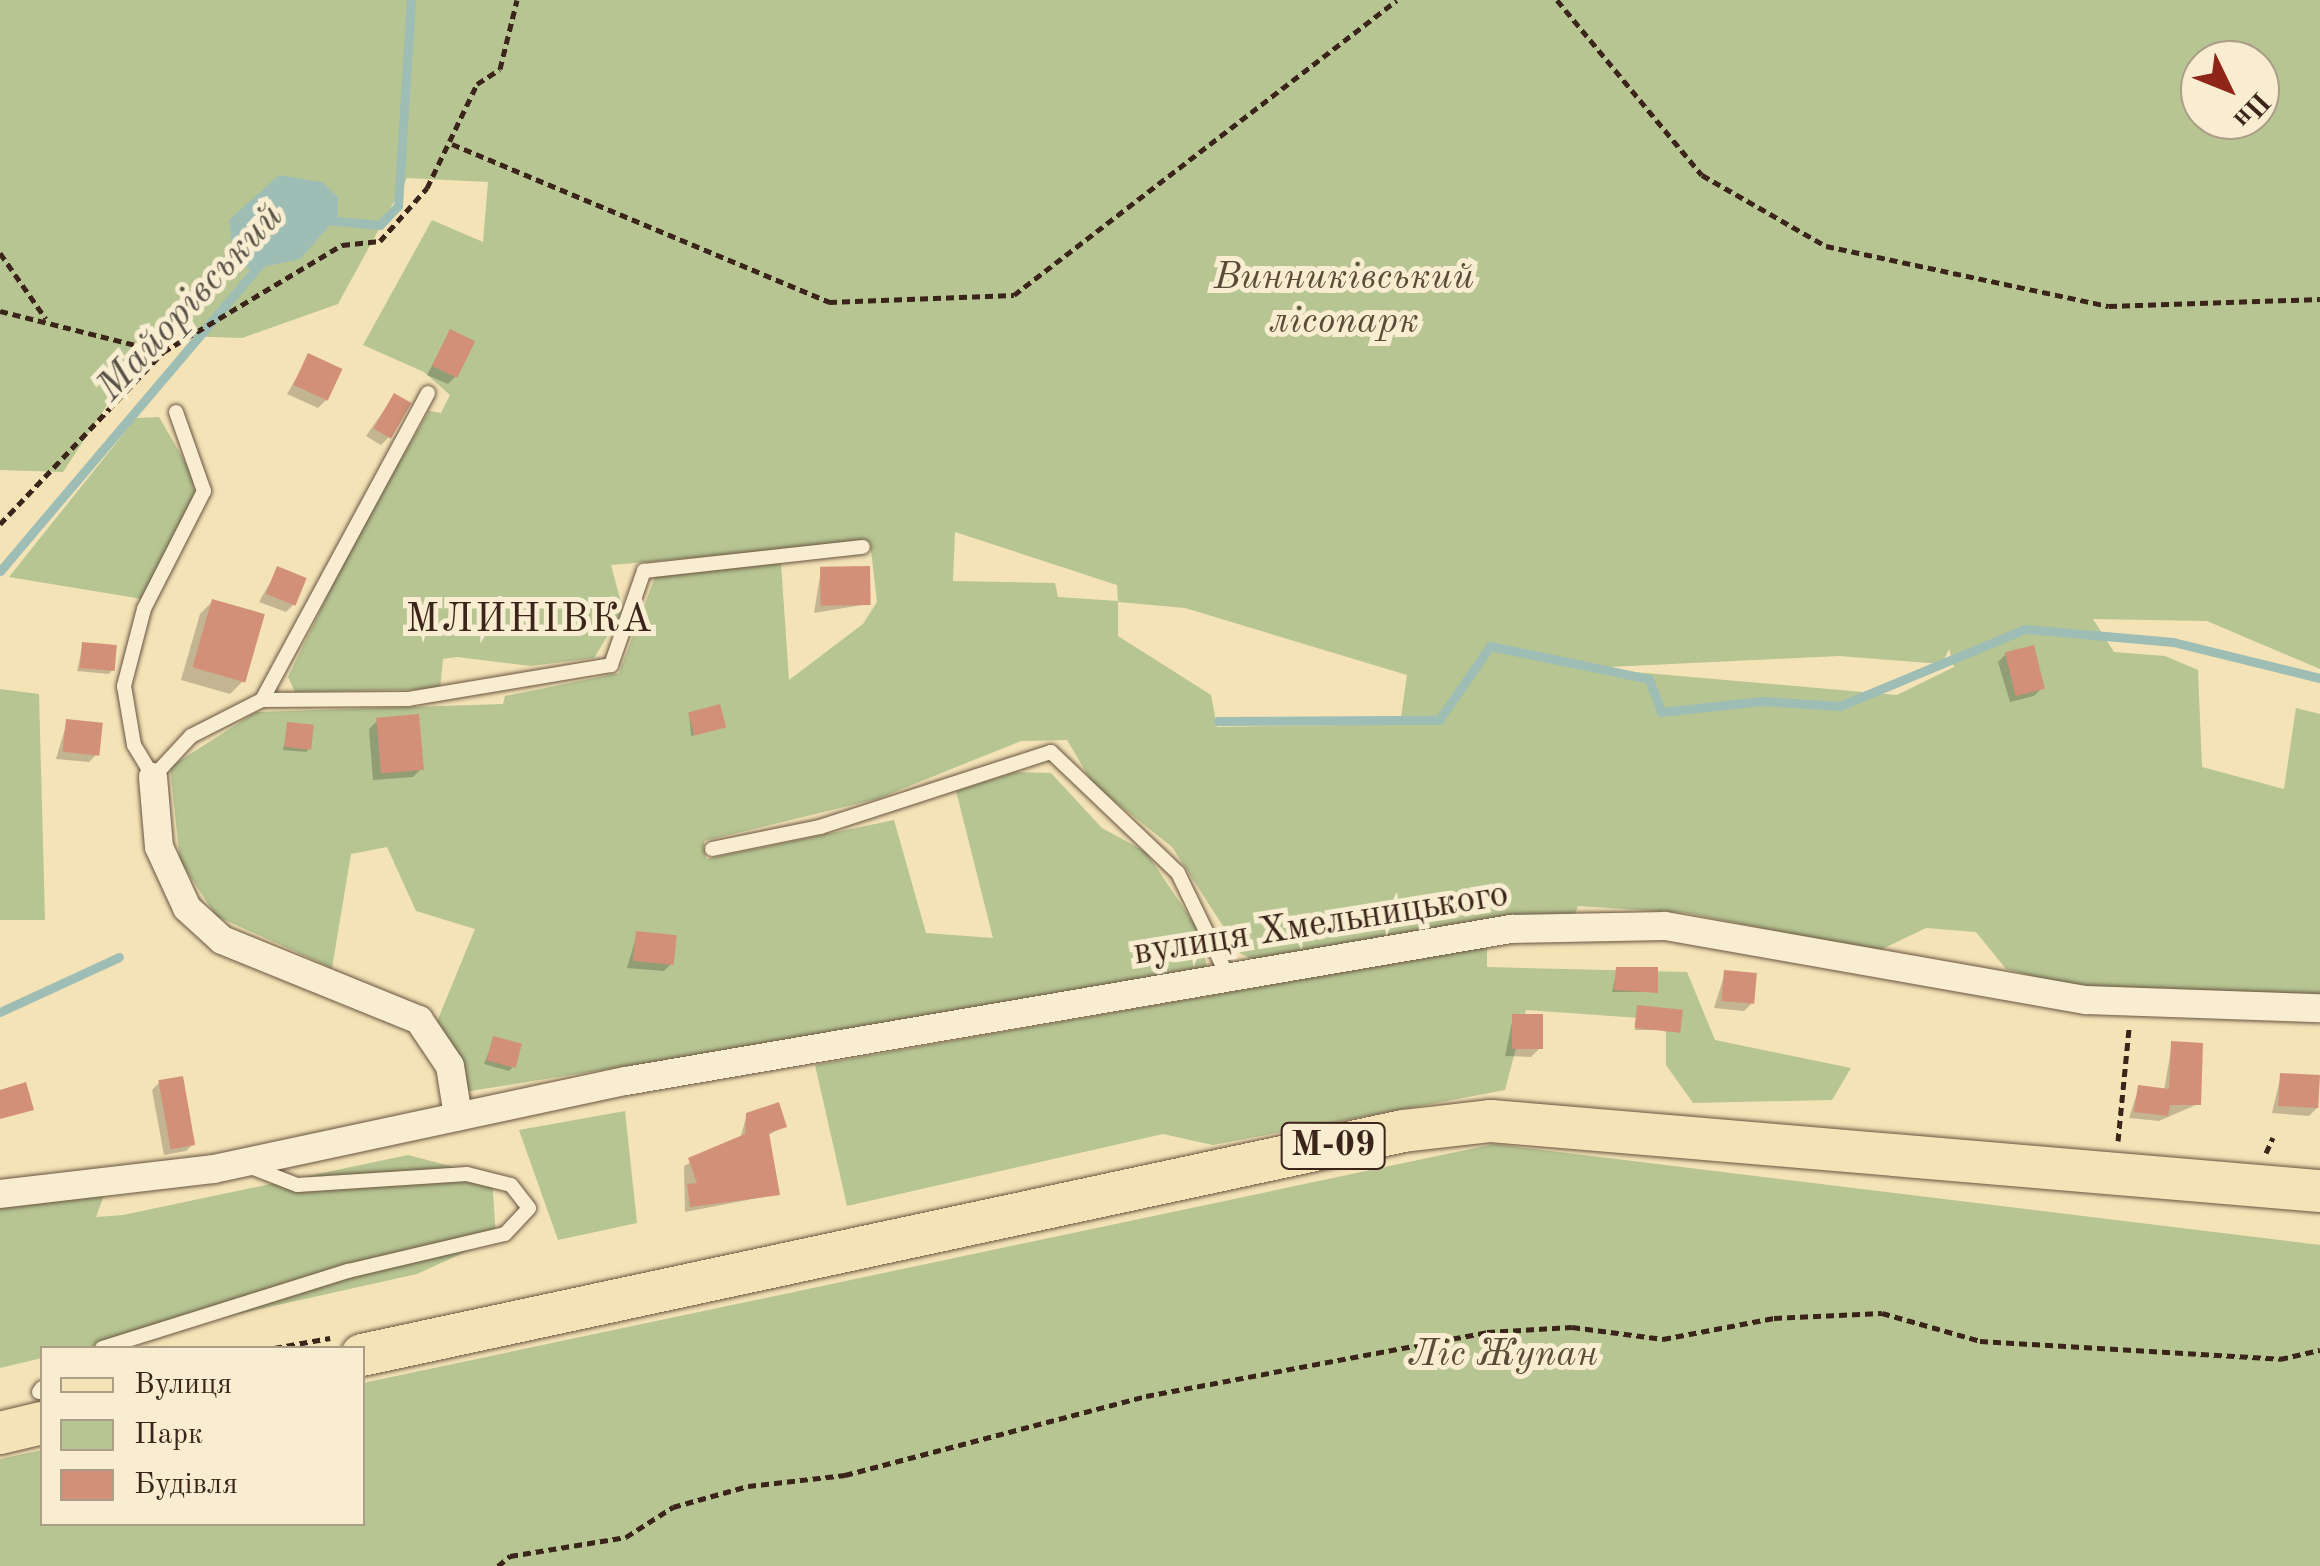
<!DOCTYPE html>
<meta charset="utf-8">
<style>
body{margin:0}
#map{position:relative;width:2320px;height:1566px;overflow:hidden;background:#f4e3b7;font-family:"Old Standard TT",serif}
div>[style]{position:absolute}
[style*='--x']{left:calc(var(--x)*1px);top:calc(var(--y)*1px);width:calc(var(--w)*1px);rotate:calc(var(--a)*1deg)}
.green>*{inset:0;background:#b6c592}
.water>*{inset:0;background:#9dbdb5}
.shadow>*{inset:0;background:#0003}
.stream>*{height:9px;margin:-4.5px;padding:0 4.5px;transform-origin:4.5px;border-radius:4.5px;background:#9dbdb5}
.building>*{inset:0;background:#d39078;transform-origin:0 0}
.path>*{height:5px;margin-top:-2.5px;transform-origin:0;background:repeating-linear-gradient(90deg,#3b241a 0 8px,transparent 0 13px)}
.roads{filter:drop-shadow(0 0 2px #695441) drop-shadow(0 0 2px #695441)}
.lane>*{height:14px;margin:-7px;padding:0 7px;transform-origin:7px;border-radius:7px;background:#f8edd0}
.street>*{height:28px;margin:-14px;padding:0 14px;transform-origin:14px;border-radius:14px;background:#f8edd0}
.primary>*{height:42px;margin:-21px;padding:0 21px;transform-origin:21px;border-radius:21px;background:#f4e3b7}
span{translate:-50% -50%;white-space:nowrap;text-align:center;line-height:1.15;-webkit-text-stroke:10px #f8edd0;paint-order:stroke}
.shield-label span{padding:2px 8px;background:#f8edd0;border:2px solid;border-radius:8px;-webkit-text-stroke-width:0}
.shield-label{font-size:35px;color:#3b241a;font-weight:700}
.park-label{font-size:38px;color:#5a4c38;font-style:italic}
.street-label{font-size:38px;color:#3b241a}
.water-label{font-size:40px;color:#585248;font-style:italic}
.neighbourhood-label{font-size:40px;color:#3b241a;letter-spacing:2.5px}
.legend{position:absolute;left:40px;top:1346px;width:325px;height:180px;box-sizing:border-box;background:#f8edd0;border:2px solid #ac9d87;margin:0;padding:12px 18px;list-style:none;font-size:30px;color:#3b241a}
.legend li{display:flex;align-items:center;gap:20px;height:50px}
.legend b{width:50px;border:2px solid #ac9d87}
.north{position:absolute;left:2180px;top:40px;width:100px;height:100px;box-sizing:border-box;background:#f8edd0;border:2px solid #ac9d87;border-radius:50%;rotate:133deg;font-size:28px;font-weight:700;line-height:40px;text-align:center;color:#3b241a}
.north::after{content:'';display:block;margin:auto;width:35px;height:45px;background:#8f2418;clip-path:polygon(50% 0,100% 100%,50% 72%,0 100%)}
</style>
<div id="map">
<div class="green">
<i style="clip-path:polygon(evenodd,0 0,2320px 0,2320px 669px,2207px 621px,2093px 619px,2114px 652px,2165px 656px,2198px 670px,2202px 767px,2284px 789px,2296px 708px,2320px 714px,2320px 1000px,2094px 992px,2006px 969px,1976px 932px,1926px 928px,1878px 951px,1687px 913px,1578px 906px,1571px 924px,1264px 964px,1241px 954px,1172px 847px,1093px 784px,1067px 740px,1021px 741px,877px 799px,704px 841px,706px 859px,894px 820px,926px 933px,993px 938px,956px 791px,1016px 772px,1051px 773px,1102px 828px,1146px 852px,1201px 934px,1208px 974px,464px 1092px,436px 1024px,475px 929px,416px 911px,387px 847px,351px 854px,332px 968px,216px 916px,180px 861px,170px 767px,256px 712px,503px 704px,505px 696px,619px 673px,655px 577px,781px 563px,789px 680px,863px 624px,877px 602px,870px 542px,611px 565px,623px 610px,594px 658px,531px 666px,457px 657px,443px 659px,440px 689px,295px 692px,288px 677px,357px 535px,429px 411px,441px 413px,450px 395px,424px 372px,363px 345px,432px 220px,483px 242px,488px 182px,407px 178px,338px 304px,242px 338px,153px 335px,63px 472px,0 470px,0 0,2200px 60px,2260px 60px,2260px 120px,2200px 120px,2200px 60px,0 0,955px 532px,1117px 585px,1118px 601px,1058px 597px,1055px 583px,953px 581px,955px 532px,0 0,1118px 602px,1185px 608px,1407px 675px,1400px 724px,1217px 727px,1211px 695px,1118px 636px,1118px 602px,0 0,1949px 649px,1954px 667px,1897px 695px,1588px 668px,1839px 656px,1942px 664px,1949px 649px)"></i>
<i style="clip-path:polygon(159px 417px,191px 472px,196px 501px,142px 599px,9px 577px,136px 418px)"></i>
<i style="clip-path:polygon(0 689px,39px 694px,45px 920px,0 920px)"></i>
<i style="clip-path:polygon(1487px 947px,1487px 967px,1687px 972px,1715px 1040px,1851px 1068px,1832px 1100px,1693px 1103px,1666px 1065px,1666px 1032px,1640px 1018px,1526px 1010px,1505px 1090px,1213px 1145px,1163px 1134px,847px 1206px,815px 1065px)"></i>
<i style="clip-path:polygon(625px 1111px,637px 1223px,558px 1240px,519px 1130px)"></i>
<i style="clip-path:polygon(1494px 1144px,2320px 1245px,2320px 1566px,0 1566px,0 1459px,42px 1450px,42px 1524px,362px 1524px,363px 1383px)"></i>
<i style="clip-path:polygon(408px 1155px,492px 1177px,496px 1238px,417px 1274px,85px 1348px,42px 1348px,42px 1358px,0 1368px,0 1203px,104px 1195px,96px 1217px,123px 1215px)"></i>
</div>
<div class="water">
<i style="clip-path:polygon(279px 175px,322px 182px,338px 197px,338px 216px,300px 259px,250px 270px,233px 255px,229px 220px)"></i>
</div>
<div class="shadow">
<i style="clip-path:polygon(450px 332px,456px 376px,448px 384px,427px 375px)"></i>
<i style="clip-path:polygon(309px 356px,326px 400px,318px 408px,287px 394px)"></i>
<i style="clip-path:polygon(394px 396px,389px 437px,381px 445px,366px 436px)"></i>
<i style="clip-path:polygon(278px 569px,294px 604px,286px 612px,259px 602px)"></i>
<i style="clip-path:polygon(821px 570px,868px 604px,814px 613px)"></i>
<i style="clip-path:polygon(213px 601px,243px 681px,230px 694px,181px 680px,200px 614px)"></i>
<i style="clip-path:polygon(83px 644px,112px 670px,109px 674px,77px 671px)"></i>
<i style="clip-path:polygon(2006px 654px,2042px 688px,2034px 696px,2010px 702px,1998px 662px)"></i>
<i style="clip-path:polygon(689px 714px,723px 726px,691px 736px)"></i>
<i style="clip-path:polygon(377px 721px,421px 769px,413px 777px,373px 780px,369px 729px)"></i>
<i style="clip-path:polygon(67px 722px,97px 754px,89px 762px,56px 759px)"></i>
<i style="clip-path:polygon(288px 725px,310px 748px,306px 752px,283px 750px)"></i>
<i style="clip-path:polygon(637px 934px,672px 963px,664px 971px,627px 968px)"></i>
<i style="clip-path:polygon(1617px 970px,1655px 992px,1612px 992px)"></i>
<i style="clip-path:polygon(1725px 973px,1752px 1003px,1744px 1011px,1714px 1008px)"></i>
<i style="clip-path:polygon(1638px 1007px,1679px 1030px,1635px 1030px)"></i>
<i style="clip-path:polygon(1513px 1017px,1539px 1049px,1531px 1057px,1505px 1056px)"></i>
<i style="clip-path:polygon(494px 1039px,512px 1068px,509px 1071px,484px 1064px)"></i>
<i style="clip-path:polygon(2172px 1044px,2198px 1104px,2159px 1121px,2129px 1118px,2139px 1087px,2164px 1091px)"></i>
<i style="clip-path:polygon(2281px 1075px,2317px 1108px,2309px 1116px,2272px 1113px)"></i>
<i style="clip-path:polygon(159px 1083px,193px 1144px,186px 1151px,164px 1155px,152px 1090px)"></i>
<i style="clip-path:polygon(747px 1115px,784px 1126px,767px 1136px,778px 1194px,685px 1212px,684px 1166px,740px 1138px)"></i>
</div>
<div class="stream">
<i style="--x:327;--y:220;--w:53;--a:5.4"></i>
<i style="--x:380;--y:225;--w:26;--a:-47"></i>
<i style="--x:398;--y:206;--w:206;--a:-86.4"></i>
<i style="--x:0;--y:571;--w:402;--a:-49.7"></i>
<i style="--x:1218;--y:721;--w:221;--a:-0.3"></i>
<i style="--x:1439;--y:720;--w:90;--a:-55.4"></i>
<i style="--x:1490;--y:646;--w:162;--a:11.7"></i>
<i style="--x:1649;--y:679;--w:35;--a:70"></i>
<i style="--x:1661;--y:712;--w:102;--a:-6.2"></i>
<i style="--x:1762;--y:701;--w:78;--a:3.7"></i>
<i style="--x:1840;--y:706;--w:200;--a:-22.6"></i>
<i style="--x:2025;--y:629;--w:149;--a:5"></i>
<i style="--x:2173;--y:642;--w:151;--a:13.8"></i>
<i style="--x:0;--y:1012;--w:131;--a:-24.8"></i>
</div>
<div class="building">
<i style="left:450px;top:329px;width:28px;height:41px;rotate:26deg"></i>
<i style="left:308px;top:353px;width:38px;height:35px;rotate:25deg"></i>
<i style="left:394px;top:393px;width:20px;height:41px;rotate:30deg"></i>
<i style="left:277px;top:566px;width:32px;height:30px;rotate:22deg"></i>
<i style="left:870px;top:566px;width:39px;height:50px;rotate:89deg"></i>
<i style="left:212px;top:599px;width:55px;height:71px;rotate:16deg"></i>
<i style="left:82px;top:642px;width:35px;height:26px;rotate:5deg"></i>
<i style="left:2034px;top:645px;width:45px;height:30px;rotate:76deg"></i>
<i style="left:720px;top:704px;width:24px;height:33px;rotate:75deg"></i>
<i style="left:419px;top:714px;width:56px;height:43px;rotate:85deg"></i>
<i style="left:66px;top:719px;width:37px;height:33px;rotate:6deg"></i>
<i style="left:287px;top:722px;width:27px;height:25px;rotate:6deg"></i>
<i style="left:636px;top:931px;width:41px;height:30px;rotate:6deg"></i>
<i style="clip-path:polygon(1616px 967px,1658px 967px,1658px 993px,1614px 990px)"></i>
<i style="left:1724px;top:970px;width:33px;height:31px;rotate:5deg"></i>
<i style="left:1637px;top:1005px;width:46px;height:23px;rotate:6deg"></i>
<i style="left:1512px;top:1014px;width:31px;height:35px"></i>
<i style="left:493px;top:1036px;width:30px;height:25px;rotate:15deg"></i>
<i style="clip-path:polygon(2171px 1041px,2203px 1043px,2201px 1105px,2170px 1105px,2168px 1116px,2134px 1112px,2138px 1085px,2169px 1089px)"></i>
<i style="left:2280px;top:1073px;width:40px;height:33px;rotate:3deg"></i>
<i style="left:183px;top:1076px;width:70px;height:25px;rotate:80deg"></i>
<i style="clip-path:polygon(26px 1082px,34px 1110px,0 1119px,0 1090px)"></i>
<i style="clip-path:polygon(779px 1102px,787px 1127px,769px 1133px,780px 1195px,690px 1207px,687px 1184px,697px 1183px,688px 1158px,745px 1134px,746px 1113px)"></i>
</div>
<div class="path">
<i style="--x:1557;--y:0;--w:227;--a:50.4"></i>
<i style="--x:1702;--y:175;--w:143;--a:29.8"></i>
<i style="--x:1826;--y:246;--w:289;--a:12"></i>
<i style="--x:2109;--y:306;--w:211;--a:-1.9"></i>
<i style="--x:452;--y:144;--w:409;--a:22.7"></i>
<i style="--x:829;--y:302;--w:185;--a:-2.2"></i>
<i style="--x:1014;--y:295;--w:483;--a:-37.6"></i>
<i style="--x:0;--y:253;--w:80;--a:55.1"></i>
<i style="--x:0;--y:311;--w:168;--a:14.1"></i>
<i style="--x:163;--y:352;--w:209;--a:-30.9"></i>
<i style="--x:342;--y:245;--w:38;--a:-6"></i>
<i style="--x:380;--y:241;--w:71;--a:-48.4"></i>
<i style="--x:427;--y:188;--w:115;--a:-64.3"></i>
<i style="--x:477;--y:84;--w:27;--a:-33"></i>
<i style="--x:500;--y:69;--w:71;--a:-76.2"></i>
<i style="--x:0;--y:524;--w:237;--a:-46.5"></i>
<i style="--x:2118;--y:1141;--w:114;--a:-84.4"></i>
<i style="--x:2266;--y:1153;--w:17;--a:-66"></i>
<i style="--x:274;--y:1348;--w:57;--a:-10.1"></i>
<i style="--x:498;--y:1566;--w:16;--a:-40"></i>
<i style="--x:510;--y:1556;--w:118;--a:-9.3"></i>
<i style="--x:626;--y:1537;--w:56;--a:-32.6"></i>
<i style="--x:673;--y:1507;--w:78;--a:-15.6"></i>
<i style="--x:748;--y:1486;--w:98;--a:-6.5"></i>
<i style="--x:845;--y:1475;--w:311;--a:-14.7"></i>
<i style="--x:1146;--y:1396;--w:347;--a:-10.6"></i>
<i style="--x:1487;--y:1332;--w:85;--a:-3.4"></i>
<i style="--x:1572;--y:1327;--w:92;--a:7.5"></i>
<i style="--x:1663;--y:1339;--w:113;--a:-10.7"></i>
<i style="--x:1774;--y:1318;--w:108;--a:-2.7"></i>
<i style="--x:1882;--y:1313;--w:102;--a:15.9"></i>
<i style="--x:1980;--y:1341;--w:301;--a:3.4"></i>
<i style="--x:2280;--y:1359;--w:41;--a:-12.7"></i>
</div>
<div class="roads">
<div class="lane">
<i style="--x:176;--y:412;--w:84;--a:70.5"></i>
<i style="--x:204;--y:491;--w:132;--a:117"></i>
<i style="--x:144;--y:609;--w:80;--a:104.6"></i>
<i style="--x:124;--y:686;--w:60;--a:80.4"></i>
<i style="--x:134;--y:745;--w:37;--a:59"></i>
<i style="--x:153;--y:777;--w:56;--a:-47.2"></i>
<i style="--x:191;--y:736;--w:80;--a:-26.9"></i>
<i style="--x:262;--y:700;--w:146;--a:-0.4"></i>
<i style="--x:408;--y:699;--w:206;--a:-9.5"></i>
<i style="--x:611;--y:665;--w:100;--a:-70.7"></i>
<i style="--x:644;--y:571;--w:220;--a:-6.3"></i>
<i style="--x:262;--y:700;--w:349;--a:-61.6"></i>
<i style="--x:712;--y:849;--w:110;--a:-11.5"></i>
<i style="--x:820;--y:827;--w:243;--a:-18"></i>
<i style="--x:1051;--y:752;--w:175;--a:43.6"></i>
<i style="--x:1178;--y:873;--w:120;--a:64.3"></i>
<i style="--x:102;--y:1348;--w:258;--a:-17.4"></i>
<i style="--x:348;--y:1271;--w:161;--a:-13.3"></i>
<i style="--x:505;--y:1234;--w:35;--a:-47"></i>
<i style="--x:529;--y:1208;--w:29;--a:-128"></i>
<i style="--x:511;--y:1185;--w:45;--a:-166"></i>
<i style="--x:467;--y:1174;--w:170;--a:176.3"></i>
<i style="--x:297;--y:1185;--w:53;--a:-158.8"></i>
<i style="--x:39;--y:1392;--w:5;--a:-53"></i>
</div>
<div class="street">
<i style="--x:153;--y:777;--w:70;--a:85.1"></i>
<i style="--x:159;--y:847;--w:67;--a:65.3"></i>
<i style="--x:187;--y:908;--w:47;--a:42.4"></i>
<i style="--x:222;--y:940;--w:213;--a:22.1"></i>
<i style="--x:419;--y:1020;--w:55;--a:56"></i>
<i style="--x:450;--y:1066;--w:51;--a:80.9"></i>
<i style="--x:0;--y:1194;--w:215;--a:-6.7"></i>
<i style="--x:214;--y:1169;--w:421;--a:-12.1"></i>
<i style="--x:626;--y:1081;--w:898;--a:-9.75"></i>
<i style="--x:1511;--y:929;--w:154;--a:-1.1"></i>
<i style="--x:1665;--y:926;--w:427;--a:10"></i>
<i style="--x:2086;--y:1000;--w:234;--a:2"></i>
</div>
<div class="primary">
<i style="--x:362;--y:1355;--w:1065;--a:-12.14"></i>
<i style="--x:1403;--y:1131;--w:89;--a:-6.5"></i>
<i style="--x:1491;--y:1121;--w:832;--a:4.83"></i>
<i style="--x:0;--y:1433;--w:43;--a:-13.4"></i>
</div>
</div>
<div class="shield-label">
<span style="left:1333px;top:1146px">М-09</span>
</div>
<div class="park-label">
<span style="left:1344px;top:301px">Винниківський<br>лісопарк</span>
<span style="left:1503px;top:1356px">Ліс Жупан</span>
</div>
<div class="street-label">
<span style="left:1321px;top:925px;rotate:-9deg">вулиця Хмельницького</span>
</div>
<div class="water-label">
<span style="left:191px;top:303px;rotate:-47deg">Майорівський</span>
</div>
<div class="neighbourhood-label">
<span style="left:530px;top:621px">МЛИНІВКА</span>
</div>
<ul class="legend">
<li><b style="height:12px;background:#f4e3b7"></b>Вулиця</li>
<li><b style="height:28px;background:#b6c592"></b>Парк</li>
<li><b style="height:28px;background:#d39078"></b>Будівля</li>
</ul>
<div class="north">Пн</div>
</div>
